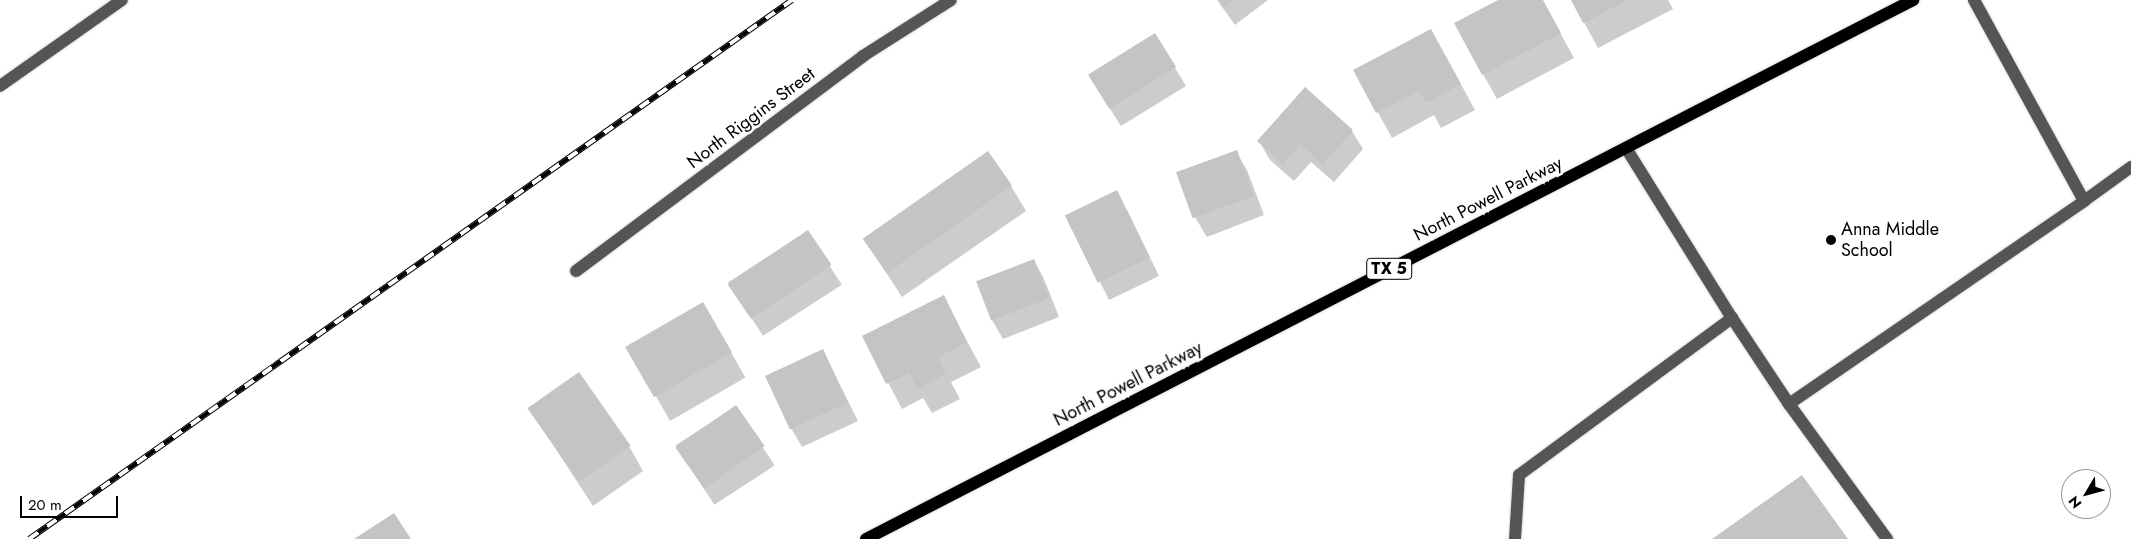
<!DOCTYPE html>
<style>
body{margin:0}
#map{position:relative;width:2131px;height:539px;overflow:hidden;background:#fff;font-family:Jost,sans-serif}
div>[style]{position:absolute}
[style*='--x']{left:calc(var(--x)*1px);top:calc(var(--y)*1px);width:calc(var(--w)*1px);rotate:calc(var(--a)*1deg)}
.shadow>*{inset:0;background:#0003;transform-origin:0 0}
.building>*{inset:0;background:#c4c4c4;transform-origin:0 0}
.roads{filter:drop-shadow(0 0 1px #dbdbdb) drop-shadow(0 0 1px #dbdbdb)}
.minor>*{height:12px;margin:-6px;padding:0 6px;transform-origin:6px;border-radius:6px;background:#555}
.major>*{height:12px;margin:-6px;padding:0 6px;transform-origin:6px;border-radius:6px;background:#000}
.rail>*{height:5.5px;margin-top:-2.75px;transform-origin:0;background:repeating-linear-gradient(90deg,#fff 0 11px,#000 0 22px);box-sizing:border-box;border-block:1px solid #000}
.dots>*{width:14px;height:14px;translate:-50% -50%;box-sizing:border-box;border:2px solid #fff;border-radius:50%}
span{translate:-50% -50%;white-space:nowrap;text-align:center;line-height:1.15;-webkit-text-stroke:5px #fff;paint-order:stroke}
.shield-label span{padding:1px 4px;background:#fff;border:1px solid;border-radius:4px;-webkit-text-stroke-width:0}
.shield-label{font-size:16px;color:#000;font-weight:700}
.street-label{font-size:18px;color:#000}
.poi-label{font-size:18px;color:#000}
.left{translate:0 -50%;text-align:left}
.north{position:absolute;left:2061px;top:469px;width:50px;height:50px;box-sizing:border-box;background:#fff;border:1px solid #999;border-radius:50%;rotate:233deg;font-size:14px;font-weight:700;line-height:20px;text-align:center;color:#000}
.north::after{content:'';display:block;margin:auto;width:18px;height:22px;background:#000;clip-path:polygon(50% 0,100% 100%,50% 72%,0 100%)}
.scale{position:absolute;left:20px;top:496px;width:98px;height:22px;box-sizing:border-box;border:2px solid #000;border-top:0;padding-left:6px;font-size:15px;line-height:18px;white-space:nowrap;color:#000;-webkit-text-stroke:4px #fff;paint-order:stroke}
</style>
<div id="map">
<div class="shadow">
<i style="clip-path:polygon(1217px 0,1268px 0,1235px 25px)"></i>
<i style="clip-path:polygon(1500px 0,1542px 0,1574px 58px,1497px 99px,1483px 74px)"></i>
<i style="clip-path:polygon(1572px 0,1668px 0,1673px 9px,1598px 48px)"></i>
<i style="clip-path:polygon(1155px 35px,1186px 86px,1121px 126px,1100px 93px)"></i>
<i style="clip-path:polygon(1445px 55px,1475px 110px,1441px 128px,1434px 115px,1392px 138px,1355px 71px)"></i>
<i style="clip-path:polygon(1305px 89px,1352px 131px,1363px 149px,1334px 182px,1311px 162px,1294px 181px,1270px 160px,1259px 141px)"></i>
<i style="clip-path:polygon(1236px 152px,1247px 170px,1264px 215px,1207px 237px,1196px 219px,1178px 174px)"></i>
<i style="clip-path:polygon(1011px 186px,1026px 211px,902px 297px,865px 240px)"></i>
<i style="clip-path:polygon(1127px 210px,1159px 276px,1109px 300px,1067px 216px)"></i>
<i style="left:807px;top:231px;width:64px;height:94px;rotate:57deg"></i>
<i style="clip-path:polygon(1034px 260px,1044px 279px,1059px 317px,1003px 339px,992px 320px)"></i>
<i style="clip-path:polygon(943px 297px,981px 367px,951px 382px,960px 399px,932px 413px,923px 398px,902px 409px,864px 337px)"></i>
<i style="left:703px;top:304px;width:85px;height:87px;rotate:60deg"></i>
<i style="clip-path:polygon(823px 351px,858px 421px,802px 447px,791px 428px)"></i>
<i style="left:736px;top:406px;width:71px;height:72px;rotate:57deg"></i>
<i style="clip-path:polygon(529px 408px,629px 446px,643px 471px,593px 506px)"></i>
</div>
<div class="building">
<i style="clip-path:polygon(1219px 0,1233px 0,1224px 7px)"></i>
<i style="clip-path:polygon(1498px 0,1543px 0,1561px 33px,1482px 75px,1454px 23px)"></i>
<i style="clip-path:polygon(1571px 0,1628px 0,1583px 23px)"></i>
<i style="clip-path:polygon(1431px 29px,1461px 84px,1426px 103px,1419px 91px,1376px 113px,1353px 70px)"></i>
<i style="left:1155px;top:33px;width:40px;height:79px;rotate:58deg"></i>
<i style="clip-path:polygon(1305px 87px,1353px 130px,1323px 165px,1300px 144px,1283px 164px,1257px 141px)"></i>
<i style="left:1237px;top:150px;width:49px;height:65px;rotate:70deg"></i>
<i style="left:988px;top:151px;width:42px;height:153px;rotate:55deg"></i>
<i style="left:1117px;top:190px;width:75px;height:58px;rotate:64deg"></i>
<i style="left:808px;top:230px;width:42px;height:97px;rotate:56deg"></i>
<i style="left:1034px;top:259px;width:42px;height:62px;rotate:69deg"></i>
<i style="clip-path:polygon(944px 295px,967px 342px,938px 357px,946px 374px,917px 389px,909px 373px,886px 384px,862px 336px)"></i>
<i style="left:703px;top:302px;width:58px;height:90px;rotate:60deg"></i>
<i style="left:823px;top:349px;width:59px;height:64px;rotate:65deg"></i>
<i style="left:579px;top:372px;width:90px;height:63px;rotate:55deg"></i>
<i style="left:736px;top:405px;width:50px;height:74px;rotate:55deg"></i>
<i style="clip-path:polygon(1802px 475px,1848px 539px,1712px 539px)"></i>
<i style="clip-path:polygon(394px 513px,411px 539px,354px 539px)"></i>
</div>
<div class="roads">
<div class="minor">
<i style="--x:1974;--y:0;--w:229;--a:61.3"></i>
<i style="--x:2084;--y:201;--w:58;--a:-35.9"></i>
<i style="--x:0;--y:86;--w:149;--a:-35.2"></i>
<i style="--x:1626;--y:148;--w:200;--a:58.1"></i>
<i style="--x:1732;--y:318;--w:103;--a:56.5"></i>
<i style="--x:1789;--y:404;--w:167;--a:54"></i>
<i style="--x:576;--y:271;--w:359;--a:-36.8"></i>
<i style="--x:863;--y:56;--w:104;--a:-32.5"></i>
<i style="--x:1789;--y:404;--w:358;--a:-34.5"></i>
<i style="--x:1515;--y:539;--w:64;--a:-86.4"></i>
<i style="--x:1519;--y:475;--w:265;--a:-36.4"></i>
</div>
<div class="major">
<i style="--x:866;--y:539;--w:1178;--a:-27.24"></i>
</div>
</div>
<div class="rail">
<i style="--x:29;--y:539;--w:934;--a:-35.24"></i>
</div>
<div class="dots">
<i style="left:1831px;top:240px;background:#000"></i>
</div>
<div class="shield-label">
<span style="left:1389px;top:269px">TX 5</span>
</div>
<div class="street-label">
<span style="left:751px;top:118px;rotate:-37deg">North Riggins Street</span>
<span style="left:1488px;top:199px;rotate:-27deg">North Powell Parkway</span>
<span style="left:1128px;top:384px;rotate:-27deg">North Powell Parkway</span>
</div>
<div class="poi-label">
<span class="left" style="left:1841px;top:240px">Anna Middle<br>School</span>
</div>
<div class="north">N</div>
<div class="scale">20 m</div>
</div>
